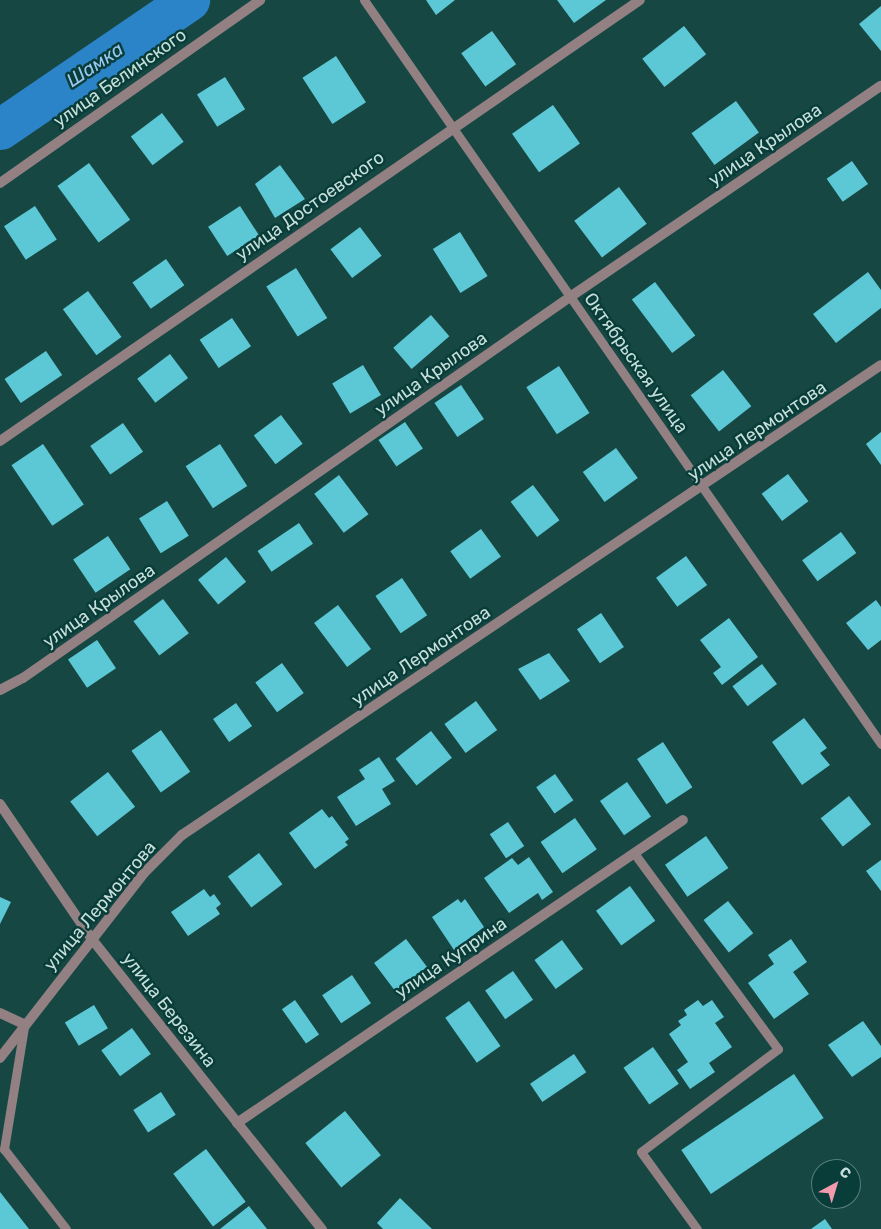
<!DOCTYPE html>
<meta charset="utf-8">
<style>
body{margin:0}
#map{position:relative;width:881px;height:1229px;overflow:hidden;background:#174743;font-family:Rubik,sans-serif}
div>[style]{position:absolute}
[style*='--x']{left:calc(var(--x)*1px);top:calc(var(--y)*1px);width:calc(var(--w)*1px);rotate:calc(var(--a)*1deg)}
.river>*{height:41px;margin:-20.5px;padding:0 20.5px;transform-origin:20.5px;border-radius:20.5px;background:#2b83c8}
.building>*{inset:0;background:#5cc7d5;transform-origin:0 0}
.service>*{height:9px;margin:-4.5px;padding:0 4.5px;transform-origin:4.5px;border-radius:4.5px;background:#938083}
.minor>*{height:10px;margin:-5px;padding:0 5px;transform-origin:5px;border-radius:5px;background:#938083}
span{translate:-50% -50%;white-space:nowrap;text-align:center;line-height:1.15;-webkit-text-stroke:5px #093d39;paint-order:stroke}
.street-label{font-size:18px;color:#c7dfdb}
.water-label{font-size:19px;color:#98c7f2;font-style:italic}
.north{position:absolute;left:811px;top:1159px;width:50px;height:50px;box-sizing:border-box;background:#093d39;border:1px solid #557e7a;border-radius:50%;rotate:39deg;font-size:14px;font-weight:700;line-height:20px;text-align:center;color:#c7dfdb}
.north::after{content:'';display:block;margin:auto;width:18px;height:22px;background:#f39aac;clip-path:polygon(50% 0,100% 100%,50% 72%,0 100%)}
</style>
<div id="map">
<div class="river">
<i style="--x:0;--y:129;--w:229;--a:-34.3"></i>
</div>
<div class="building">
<i style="clip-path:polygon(426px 0,455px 0,436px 15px)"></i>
<i style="clip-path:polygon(557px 0,606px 0,574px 23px)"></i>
<i style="clip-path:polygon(881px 6px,881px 51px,859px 24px)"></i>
<i style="left:684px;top:26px;width:36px;height:53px;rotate:52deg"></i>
<i style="left:492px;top:31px;width:41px;height:38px;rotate:54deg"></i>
<i style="left:336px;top:56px;width:55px;height:40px;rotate:57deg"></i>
<i style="left:225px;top:77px;width:38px;height:33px;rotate:58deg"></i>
<i style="left:736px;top:101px;width:39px;height:55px;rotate:54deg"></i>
<i style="left:553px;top:105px;width:47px;height:50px;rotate:55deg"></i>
<i style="left:162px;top:113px;width:36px;height:39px;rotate:53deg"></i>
<i style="left:852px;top:161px;width:28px;height:31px;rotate:55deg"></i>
<i style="left:89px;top:163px;width:70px;height:39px;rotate:54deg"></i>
<i style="clip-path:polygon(280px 165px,305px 199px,275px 218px,255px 184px)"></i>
<i style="left:619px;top:187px;width:46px;height:56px;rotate:53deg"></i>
<i style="left:35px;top:206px;width:40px;height:37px;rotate:57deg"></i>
<i style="left:240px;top:206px;width:35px;height:38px;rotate:57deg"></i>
<i style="left:360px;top:227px;width:36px;height:37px;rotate:53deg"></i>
<i style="left:460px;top:232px;width:52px;height:32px;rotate:58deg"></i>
<i style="left:166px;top:259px;width:32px;height:41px;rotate:55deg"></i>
<i style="left:296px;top:268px;width:59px;height:35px;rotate:58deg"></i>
<i style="clip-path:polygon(868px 272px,881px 290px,881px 308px,836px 343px,813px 314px)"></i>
<i style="left:655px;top:282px;width:67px;height:29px;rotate:53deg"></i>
<i style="left:88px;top:291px;width:57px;height:31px;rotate:54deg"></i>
<i style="left:431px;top:315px;width:28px;height:50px;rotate:49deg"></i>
<i style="left:232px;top:318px;width:34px;height:39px;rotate:56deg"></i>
<i style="left:46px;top:351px;width:29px;height:50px;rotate:56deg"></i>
<i style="left:170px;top:354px;width:30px;height:41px;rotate:53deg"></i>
<i style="left:363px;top:365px;width:35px;height:36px;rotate:59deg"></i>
<i style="left:559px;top:366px;width:56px;height:39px;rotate:57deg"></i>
<i style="left:723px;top:370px;width:46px;height:41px;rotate:52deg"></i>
<i style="left:461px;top:385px;width:41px;height:32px;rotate:56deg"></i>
<i style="left:281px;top:415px;width:36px;height:34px;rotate:53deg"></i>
<i style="left:405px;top:422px;width:32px;height:32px;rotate:56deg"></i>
<i style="left:123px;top:423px;width:35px;height:40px;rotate:55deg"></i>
<i style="clip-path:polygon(881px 432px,881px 465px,866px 444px)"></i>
<i style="left:43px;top:444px;width:73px;height:38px;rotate:56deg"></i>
<i style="left:220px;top:444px;width:50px;height:41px;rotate:57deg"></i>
<i style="left:616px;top:448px;width:37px;height:41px;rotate:54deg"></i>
<i style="left:788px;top:474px;width:34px;height:33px;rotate:53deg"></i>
<i style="left:339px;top:475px;width:49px;height:31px;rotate:53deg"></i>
<i style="left:533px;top:485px;width:44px;height:28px;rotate:53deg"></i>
<i style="left:167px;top:501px;width:41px;height:33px;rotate:58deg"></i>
<i style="left:299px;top:523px;width:25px;height:50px;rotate:56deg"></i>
<i style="left:481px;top:529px;width:34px;height:38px;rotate:54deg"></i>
<i style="left:841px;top:532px;width:26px;height:48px;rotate:54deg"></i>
<i style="left:108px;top:536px;width:40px;height:42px;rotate:56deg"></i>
<i style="left:686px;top:556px;width:36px;height:37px;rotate:54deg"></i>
<i style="left:226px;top:557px;width:32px;height:36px;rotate:51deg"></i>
<i style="left:402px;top:578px;width:45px;height:32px;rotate:56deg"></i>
<i style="left:163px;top:599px;width:43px;height:37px;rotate:53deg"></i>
<i style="clip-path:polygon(876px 600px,881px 607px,881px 640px,868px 650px,846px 623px)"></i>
<i style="left:338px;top:605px;width:55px;height:30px;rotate:53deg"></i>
<i style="left:601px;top:613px;width:41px;height:29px;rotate:56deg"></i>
<i style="clip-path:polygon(729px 618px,758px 657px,722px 685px,713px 673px,721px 667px,700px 640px)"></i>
<i style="left:97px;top:640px;width:34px;height:35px;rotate:56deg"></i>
<i style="clip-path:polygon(549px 653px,570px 681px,540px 700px,518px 669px)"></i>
<i style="left:282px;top:663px;width:37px;height:33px;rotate:54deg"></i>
<i style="left:762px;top:664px;width:25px;height:37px;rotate:53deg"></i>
<i style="left:476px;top:701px;width:36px;height:39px;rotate:54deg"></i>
<i style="left:236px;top:703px;width:28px;height:28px;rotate:55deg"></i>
<i style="clip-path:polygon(804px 718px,827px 748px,820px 753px,830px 765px,802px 785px,772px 742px)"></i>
<i style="left:161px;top:730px;width:51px;height:36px;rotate:55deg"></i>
<i style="left:431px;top:731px;width:34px;height:45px;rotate:52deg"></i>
<i style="left:663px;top:742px;width:54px;height:31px;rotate:57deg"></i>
<i style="clip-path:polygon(379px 757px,395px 781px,382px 789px,391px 804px,356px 826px,337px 797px,365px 779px,359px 770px)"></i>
<i style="left:108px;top:772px;width:44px;height:48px;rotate:52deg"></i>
<i style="left:555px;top:774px;width:32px;height:23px;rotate:55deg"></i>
<i style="left:627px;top:782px;width:42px;height:33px;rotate:55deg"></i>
<i style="left:849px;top:796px;width:36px;height:36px;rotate:52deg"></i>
<i style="clip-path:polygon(322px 809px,329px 818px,332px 816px,349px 839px,345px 842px,348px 845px,315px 869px,289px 833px)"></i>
<i style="left:575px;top:818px;width:38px;height:42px;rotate:55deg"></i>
<i style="left:508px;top:822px;width:29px;height:22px;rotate:56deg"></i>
<i style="left:706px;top:836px;width:39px;height:50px;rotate:55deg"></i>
<i style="left:259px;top:853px;width:39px;height:39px;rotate:53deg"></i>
<i style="clip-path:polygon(529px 857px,553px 892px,542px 900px,538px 893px,509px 913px,484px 878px,512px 858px,518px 865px)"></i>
<i style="clip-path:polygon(881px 860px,881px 891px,866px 871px)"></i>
<i style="left:630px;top:886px;width:43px;height:42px;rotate:54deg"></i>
<i style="clip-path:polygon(204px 889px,210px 897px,214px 894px,221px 904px,216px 908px,220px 914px,188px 936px,171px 912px)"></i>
<i style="clip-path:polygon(0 897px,11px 902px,0 924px)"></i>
<i style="clip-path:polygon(458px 899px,461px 903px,465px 899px,484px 927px,454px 950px,432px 917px)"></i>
<i style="left:728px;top:901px;width:41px;height:31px;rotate:52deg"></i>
<i style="left:406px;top:939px;width:35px;height:40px;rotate:53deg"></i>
<i style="clip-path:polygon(791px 939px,807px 962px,793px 972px,809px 994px,774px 1019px,748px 983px,774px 964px,768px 955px)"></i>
<i style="left:562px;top:940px;width:36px;height:34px;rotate:54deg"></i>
<i style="left:513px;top:971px;width:35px;height:34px;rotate:55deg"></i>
<i style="left:352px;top:975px;width:34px;height:36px;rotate:56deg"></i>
<i style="left:295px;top:1000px;width:42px;height:16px;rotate:55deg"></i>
<i style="clip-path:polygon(698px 1000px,703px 1006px,712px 1000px,724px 1017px,715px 1023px,732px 1047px,709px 1063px,715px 1072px,690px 1089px,677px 1070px,688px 1062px,669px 1034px,681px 1025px,678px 1021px,687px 1015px,684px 1010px)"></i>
<i style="left:469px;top:1001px;width:55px;height:29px;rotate:55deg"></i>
<i style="left:94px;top:1005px;width:27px;height:34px;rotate:59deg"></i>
<i style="clip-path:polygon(863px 1021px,881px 1046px,881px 1057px,852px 1077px,828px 1045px)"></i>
<i style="left:132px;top:1028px;width:32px;height:38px;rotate:54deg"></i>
<i style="left:653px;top:1047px;width:45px;height:36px;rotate:55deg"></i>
<i style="left:574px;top:1054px;width:22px;height:53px;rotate:56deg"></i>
<i style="left:794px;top:1074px;width:53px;height:136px;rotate:56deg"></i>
<i style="left:161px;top:1092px;width:27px;height:33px;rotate:57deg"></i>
<i style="left:345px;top:1111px;width:57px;height:51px;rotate:51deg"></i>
<i style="left:206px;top:1149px;width:66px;height:41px;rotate:53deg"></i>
<i style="clip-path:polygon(0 1192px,29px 1229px,0 1229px)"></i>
<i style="clip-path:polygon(400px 1198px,432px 1229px,383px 1229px,377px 1223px)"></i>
<i style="clip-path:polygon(249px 1206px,267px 1229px,220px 1229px)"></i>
<i style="clip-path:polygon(825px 1219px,832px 1229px,811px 1229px)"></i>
</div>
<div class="service">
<i style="--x:364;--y:0;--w:906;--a:55.2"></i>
<i style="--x:634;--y:853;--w:243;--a:53.7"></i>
<i style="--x:778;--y:1049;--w:171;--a:143.1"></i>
<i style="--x:641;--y:1152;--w:95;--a:54"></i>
<i style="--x:24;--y:1027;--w:124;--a:99.3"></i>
<i style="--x:4;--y:1149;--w:101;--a:52.2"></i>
</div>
<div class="minor">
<i style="--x:0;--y:183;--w:318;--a:-35.1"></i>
<i style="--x:0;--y:441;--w:777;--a:-34.57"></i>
<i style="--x:0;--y:690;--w:26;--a:-28"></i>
<i style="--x:23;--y:678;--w:667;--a:-34.86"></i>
<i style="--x:570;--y:297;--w:376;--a:-34.2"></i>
<i style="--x:0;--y:804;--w:162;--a:55.8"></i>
<i style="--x:91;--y:938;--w:372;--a:51.6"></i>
<i style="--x:0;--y:1013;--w:26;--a:25"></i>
<i style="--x:0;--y:1058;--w:234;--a:-52.1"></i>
<i style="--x:144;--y:873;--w:54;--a:-45"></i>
<i style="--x:182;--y:835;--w:842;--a:-33.92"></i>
<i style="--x:237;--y:1123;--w:539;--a:-34.19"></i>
</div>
<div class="street-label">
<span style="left:120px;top:78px;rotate:-35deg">улица Белинского</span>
<span style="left:765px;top:145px;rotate:-34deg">улица Крылова</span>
<span style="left:310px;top:206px;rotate:-35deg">улица Достоевского</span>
<span style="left:636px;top:363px;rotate:55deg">Октябрьская улица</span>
<span style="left:431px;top:374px;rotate:-35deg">улица Крылова</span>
<span style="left:757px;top:431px;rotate:-34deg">улица Лермонтова</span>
<span style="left:99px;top:606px;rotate:-35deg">улица Крылова</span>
<span style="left:421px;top:656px;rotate:-34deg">улица Лермонтова</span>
<span style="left:100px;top:906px;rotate:-50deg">улица Лермонтова</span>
<span style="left:451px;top:958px;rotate:-34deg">улица Куприна</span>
<span style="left:169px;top:1010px;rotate:52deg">улица Березина</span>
</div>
<div class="water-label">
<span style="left:95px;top:65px;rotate:-34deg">Шамка</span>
</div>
<div class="north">С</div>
</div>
